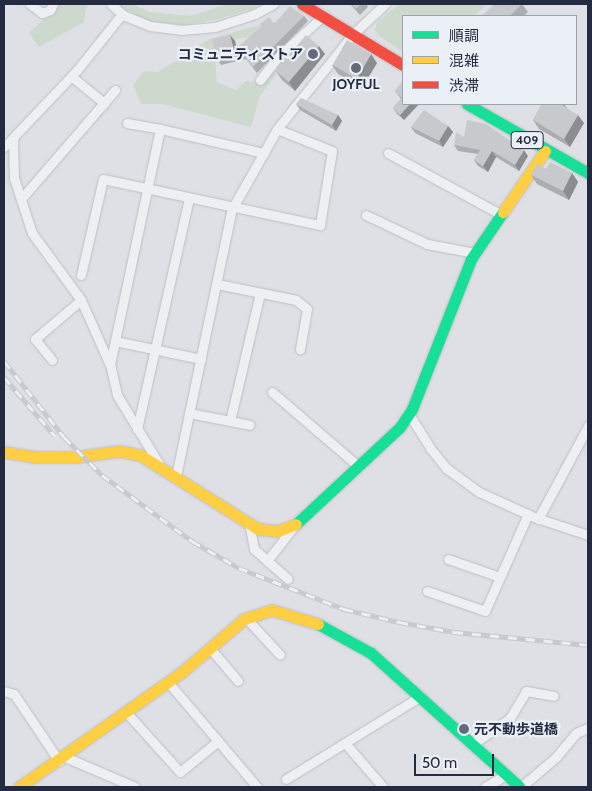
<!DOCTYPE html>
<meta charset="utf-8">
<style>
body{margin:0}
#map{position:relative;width:592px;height:791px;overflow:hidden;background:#dfe0e5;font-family:Cabin,"Noto Sans JP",sans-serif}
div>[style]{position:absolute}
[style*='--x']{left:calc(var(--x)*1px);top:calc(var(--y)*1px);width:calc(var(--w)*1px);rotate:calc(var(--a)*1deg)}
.green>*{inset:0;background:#ced9ce}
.roads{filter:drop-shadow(0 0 1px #bdbec3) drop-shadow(0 0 1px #bdbec3)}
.street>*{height:9px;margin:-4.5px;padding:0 4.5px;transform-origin:4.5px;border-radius:4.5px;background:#eeeff2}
.fast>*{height:11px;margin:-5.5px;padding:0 5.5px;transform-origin:5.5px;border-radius:5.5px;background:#16e098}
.slow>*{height:11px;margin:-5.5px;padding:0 5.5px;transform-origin:5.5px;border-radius:5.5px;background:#ffcf43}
.jam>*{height:11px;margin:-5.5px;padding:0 5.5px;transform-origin:5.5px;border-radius:5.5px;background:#f24e42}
.rail>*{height:5px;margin-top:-2.5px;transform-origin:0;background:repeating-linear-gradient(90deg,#ebeff6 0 9px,#c7c9cd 0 18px);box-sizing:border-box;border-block:1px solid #c7c9cd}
.wall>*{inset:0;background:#abadb0}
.shaded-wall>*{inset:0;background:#8b8d90}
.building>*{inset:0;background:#c7c9cd;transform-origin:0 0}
.dots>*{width:14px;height:14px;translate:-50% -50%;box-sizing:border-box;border:2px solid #ebeff6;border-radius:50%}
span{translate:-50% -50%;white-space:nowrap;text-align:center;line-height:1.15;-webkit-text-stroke:4.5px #ebeff6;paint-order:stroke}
.shield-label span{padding:1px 4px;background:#ebeff6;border:1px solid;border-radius:4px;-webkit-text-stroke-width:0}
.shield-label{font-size:12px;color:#242b40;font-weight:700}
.poi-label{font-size:14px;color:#242b40;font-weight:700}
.right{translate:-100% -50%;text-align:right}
.left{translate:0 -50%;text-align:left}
.frame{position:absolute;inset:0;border:5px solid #242b40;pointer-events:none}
.legend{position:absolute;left:402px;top:15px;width:175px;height:90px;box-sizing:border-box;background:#ebeff6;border:1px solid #9ba1ad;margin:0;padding:6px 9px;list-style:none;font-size:15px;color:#242b40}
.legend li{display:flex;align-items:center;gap:10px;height:25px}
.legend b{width:25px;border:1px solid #9ba1ad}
.scale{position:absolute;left:414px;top:754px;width:80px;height:22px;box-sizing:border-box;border:2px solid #242b40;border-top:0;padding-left:6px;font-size:15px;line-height:18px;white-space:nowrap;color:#242b40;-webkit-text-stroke:4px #ebeff6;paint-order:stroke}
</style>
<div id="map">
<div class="green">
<i style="clip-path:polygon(59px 4px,87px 4px,84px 22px,39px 47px,29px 33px)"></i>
<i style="clip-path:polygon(115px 4px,132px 4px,150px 12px,191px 16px,227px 4px,259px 4px,255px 8px,215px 20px,182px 25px,147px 21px)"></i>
<i style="clip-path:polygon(399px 4px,487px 4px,474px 16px,403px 16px,403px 52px,379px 36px,375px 30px,377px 22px)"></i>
<i style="clip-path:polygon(260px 25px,263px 34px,214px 44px,217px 82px,236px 90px,246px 81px,261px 83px,283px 59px,283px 65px,260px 96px,251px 127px,162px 104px,141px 104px,133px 85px,144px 71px,158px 72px,209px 39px)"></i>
</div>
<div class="roads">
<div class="street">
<i style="--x:30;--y:4;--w:15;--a:37"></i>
<i style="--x:42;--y:13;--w:9;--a:-21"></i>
<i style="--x:50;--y:10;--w:7;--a:-63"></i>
<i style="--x:111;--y:4;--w:16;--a:43"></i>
<i style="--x:123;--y:15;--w:29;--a:22"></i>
<i style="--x:150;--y:26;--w:31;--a:7"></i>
<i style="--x:181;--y:30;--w:34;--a:-5"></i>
<i style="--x:215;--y:27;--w:42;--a:-18"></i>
<i style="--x:255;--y:14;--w:21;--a:-29"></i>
<i style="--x:71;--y:76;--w:43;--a:39.3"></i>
<i style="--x:260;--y:80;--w:31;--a:-52"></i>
<i style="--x:279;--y:56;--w:59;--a:-42.3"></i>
<i style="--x:127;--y:123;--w:34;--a:10"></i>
<i style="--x:160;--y:129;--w:240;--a:102"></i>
<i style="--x:110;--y:364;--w:32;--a:77"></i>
<i style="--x:117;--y:395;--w:81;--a:58.7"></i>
<i style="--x:160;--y:129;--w:107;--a:13"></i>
<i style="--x:13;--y:138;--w:40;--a:88.6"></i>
<i style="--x:14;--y:178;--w:58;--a:71.9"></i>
<i style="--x:32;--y:233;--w:83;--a:53.8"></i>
<i style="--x:81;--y:300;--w:69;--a:66"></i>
<i style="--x:4;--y:147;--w:106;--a:-46.5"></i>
<i style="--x:77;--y:70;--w:72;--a:-51.2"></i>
<i style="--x:388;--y:153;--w:128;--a:28.6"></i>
<i style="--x:21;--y:199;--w:144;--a:-49.2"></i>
<i style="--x:366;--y:215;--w:68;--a:25.4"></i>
<i style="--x:427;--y:244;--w:49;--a:10.6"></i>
<i style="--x:81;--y:275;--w:98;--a:-77.1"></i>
<i style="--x:103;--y:179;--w:222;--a:12"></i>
<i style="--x:320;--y:225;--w:75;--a:-80.8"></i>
<i style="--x:332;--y:151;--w:59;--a:-158.2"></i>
<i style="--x:217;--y:284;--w:81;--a:11.4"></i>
<i style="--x:296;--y:300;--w:14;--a:39"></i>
<i style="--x:307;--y:309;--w:41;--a:99.9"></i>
<i style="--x:115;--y:341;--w:88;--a:11.8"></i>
<i style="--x:52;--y:360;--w:27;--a:-129"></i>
<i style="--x:35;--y:339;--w:60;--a:-40.3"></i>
<i style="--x:272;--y:392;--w:113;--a:40.7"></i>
<i style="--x:189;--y:413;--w:42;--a:11"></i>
<i style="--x:230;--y:421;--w:131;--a:-76.8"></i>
<i style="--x:409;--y:414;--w:40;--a:58"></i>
<i style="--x:430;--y:448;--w:26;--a:51"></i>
<i style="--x:446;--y:468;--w:41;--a:36"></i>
<i style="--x:479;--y:492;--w:60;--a:24.4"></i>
<i style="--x:534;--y:517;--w:57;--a:18.4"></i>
<i style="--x:230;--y:421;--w:20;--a:11"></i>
<i style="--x:137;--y:429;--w:236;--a:-77.3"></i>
<i style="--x:176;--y:476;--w:273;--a:-78.2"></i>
<i style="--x:232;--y:209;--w:92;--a:-60.6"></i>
<i style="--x:277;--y:129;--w:122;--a:-51.3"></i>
<i style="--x:353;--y:34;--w:44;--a:-43.2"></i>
<i style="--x:538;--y:519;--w:106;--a:-61.7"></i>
<i style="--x:249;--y:523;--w:26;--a:79"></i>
<i style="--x:254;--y:549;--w:45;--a:41.4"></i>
<i style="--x:448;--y:559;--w:55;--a:19.1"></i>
<i style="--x:267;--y:561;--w:44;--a:-52.4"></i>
<i style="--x:427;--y:591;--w:61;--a:19"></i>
<i style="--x:485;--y:611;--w:106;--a:-66.1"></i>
<i style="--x:246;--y:618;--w:50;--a:47.4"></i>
<i style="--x:210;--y:648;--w:43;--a:49.7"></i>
<i style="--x:168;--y:682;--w:138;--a:49.7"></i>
<i style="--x:4;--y:691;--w:10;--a:17"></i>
<i style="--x:14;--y:694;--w:81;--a:56.1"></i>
<i style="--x:126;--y:712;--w:81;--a:48"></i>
<i style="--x:180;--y:772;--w:49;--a:-39.2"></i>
<i style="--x:345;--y:743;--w:58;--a:49.2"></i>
<i style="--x:473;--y:744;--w:45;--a:-35.1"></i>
<i style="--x:510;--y:718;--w:31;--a:-59"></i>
<i style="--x:526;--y:691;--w:28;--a:10"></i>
<i style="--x:65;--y:757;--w:76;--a:23.2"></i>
<i style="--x:286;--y:779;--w:158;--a:-31.6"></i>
<i style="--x:485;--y:787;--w:24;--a:-30"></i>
<i style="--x:521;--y:787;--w:46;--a:-40.6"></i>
<i style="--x:556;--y:757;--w:31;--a:-50"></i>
<i style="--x:576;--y:733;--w:13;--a:-23"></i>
</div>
<div class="fast">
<i style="--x:467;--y:104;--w:139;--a:29.7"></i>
<i style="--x:296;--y:524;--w:142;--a:-43"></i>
<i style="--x:400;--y:427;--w:22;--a:-56"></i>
<i style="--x:412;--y:409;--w:161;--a:-68.5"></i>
<i style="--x:471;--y:259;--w:57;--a:-55.8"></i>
<i style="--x:318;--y:624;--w:60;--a:28.7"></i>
<i style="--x:371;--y:653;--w:200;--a:42"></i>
</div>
<div class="slow">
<i style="--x:503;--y:212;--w:74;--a:-55.5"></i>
<i style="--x:4;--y:452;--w:31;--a:9"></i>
<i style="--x:35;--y:457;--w:40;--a:0"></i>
<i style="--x:75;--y:457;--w:44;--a:-7.8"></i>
<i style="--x:119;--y:451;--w:21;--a:11"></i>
<i style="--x:140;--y:455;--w:139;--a:32.1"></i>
<i style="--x:258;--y:529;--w:20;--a:6"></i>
<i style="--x:278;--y:531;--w:19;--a:-21"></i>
<i style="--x:19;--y:787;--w:199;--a:-35.2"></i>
<i style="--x:182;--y:672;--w:82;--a:-40.5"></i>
<i style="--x:244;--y:619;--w:29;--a:-18"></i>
<i style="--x:272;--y:610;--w:48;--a:16.9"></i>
</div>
<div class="jam">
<i style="--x:302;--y:4;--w:118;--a:31.1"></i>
</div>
</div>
<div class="rail">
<i style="--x:4;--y:361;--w:97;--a:51.7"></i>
<i style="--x:64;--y:437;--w:54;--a:45"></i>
<i style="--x:102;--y:475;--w:112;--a:36.3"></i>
<i style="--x:192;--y:541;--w:54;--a:29.9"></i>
<i style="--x:239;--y:568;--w:113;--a:21.3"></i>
<i style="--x:344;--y:609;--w:57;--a:13.3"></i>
<i style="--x:399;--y:622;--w:56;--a:10.3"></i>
<i style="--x:454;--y:632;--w:135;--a:5.5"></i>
<i style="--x:4;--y:377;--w:78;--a:49.2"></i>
</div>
<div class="wall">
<i style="clip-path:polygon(350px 4px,366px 4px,368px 7px,360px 15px)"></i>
<i style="clip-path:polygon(522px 4px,528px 12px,524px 16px,482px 16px)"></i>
<i style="clip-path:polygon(304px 16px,308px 21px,257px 73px,246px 59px,221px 65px,217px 59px,230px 35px,235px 41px,236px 48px,274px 23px)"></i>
<i style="clip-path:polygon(325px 54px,295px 91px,282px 80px,276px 71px)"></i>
<i style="clip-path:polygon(377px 63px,362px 88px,338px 74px,332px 65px)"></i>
<i style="clip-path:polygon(403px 81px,403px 104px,419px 104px,404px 120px,397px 114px,393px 108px,401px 99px,395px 91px)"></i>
<i style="clip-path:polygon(296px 104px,338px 115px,342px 121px,336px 131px,300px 110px)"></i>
<i style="clip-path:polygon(542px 104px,564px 104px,567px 108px,584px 123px,570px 147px,539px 129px,533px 120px)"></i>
<i style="clip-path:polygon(448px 126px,453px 132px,443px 147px,415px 133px,411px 127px)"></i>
<i style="clip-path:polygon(464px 137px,528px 156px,519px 171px,496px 157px,488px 172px,478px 166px,474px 160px,478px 154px,458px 151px,454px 145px)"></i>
<i style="clip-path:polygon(546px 169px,572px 173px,578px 182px,569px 200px,537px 184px,531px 175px)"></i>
</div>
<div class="shaded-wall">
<i style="clip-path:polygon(230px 35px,235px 41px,238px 54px,234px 50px)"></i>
<i style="clip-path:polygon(319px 46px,325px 54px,295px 91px,289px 82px)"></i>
<i style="clip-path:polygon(371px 54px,377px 63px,362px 88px,356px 79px)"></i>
<i style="clip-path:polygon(410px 104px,419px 104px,404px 120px,400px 115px)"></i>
<i style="clip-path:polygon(338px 115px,342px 121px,336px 131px,332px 125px)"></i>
<i style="clip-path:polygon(578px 115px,584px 123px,570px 147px,564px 139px)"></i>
<i style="clip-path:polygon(448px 126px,453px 132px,443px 147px,439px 141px)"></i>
<i style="clip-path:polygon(524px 150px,528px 156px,519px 171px,515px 165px)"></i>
<i style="clip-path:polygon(492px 151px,496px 157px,488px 172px,483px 166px)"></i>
<i style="clip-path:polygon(572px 173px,578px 182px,569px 200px,563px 191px)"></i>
</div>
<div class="building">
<i style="clip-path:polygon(351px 4px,361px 4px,356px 9px)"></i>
<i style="clip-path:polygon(494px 4px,522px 4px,510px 16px,482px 16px)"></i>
<i style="clip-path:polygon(290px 6px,304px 16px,253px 67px,242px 53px,217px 59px,212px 39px,230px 35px,234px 50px,261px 27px,260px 24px,269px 17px,274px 24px)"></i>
<i style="left:306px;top:35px;width:17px;height:47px;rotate:40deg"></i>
<i style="left:347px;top:40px;width:28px;height:29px;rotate:30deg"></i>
<i style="clip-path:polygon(403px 81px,403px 104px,410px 104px,400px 115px,393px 108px,402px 98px,395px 91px)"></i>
<i style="clip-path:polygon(301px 98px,338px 115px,332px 125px,296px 104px)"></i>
<i style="clip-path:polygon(542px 104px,560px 104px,578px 115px,564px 139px,533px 120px)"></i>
<i style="clip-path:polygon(424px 110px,448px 126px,439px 141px,411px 127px)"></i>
<i style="clip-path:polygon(467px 120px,486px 124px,524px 150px,515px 165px,492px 151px,483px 166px,474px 160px,480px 150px,454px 145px,456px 132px,464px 137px)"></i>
<i style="clip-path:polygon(550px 162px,572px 173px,563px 191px,531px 175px,537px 164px,546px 169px)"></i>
</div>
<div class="dots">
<i style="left:313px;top:54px;background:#656a7a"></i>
<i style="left:356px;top:68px;background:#656a7a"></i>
<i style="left:464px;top:729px;background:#656a7a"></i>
</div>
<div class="shield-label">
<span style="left:527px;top:140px">409</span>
</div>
<div class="poi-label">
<span class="right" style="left:303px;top:54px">コミュニティストア</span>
<span style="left:356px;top:84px">JOYFUL</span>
<span class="left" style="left:474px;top:729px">元不動歩道橋</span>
</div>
<div class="frame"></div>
<ul class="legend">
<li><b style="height:6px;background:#16e098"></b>順調</li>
<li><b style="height:6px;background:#ffcf43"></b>混雑</li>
<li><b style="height:6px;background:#f24e42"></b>渋滞</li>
</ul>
<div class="scale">50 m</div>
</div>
